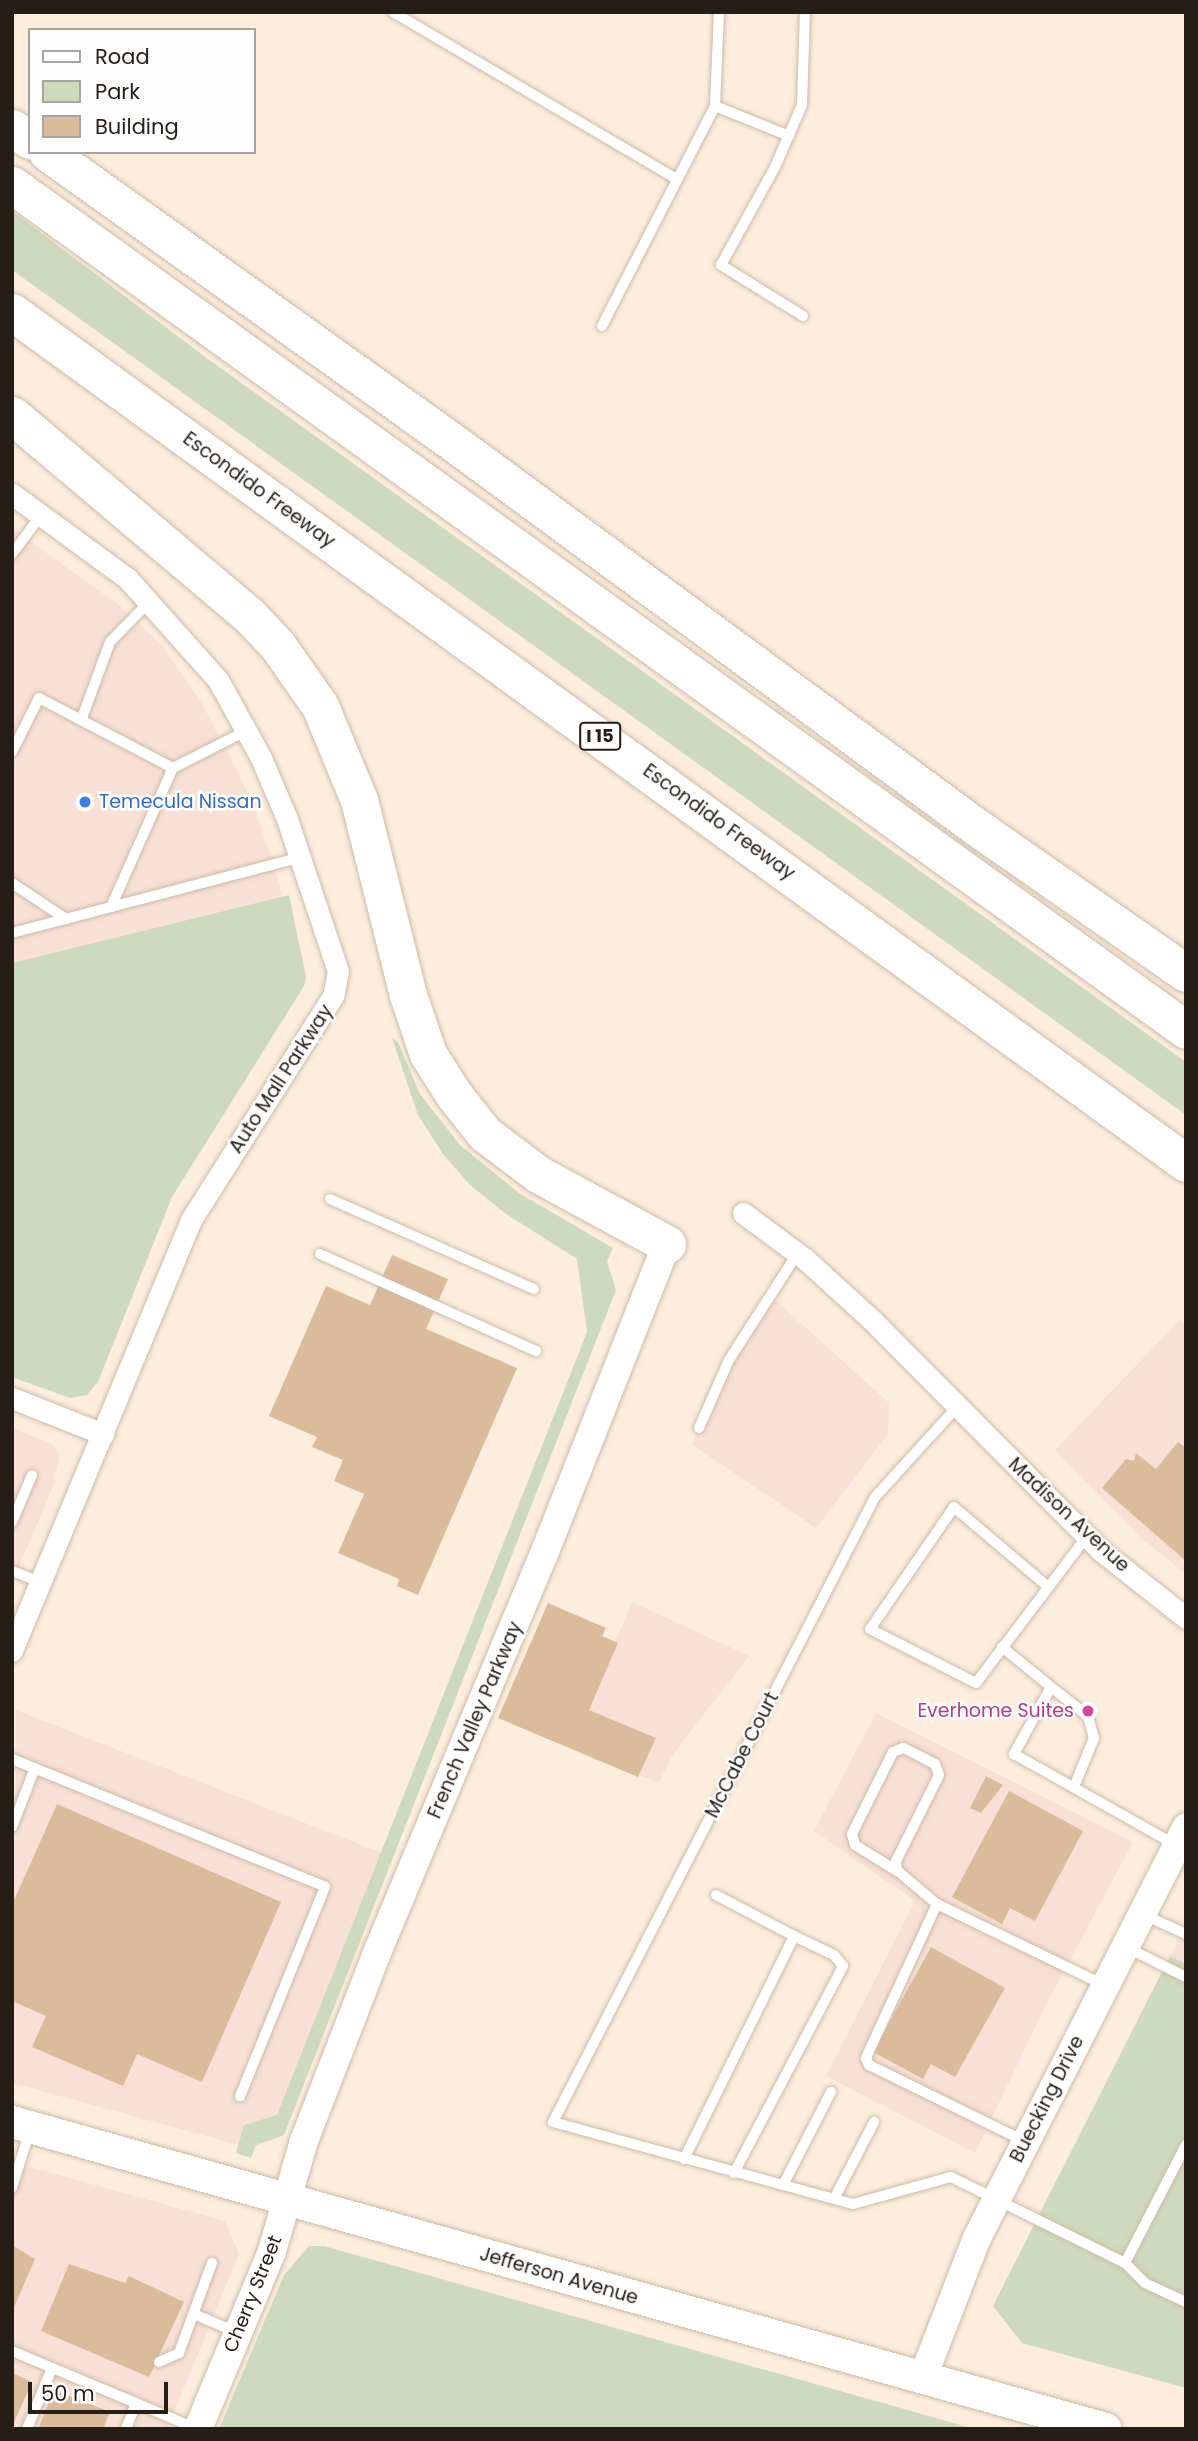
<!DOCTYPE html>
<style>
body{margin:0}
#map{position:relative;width:1198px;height:2441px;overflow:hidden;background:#fceddd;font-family:Poppins,sans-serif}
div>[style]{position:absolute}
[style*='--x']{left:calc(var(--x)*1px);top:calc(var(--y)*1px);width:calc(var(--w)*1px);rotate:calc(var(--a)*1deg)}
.commercial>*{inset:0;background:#f8e0d6}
.green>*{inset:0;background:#cedabd}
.building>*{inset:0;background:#dabb9b}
.roads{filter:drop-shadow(0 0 2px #cdbba7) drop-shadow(0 0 2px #cdbba7)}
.lane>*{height:10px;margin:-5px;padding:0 5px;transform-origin:5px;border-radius:5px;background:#fff}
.street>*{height:21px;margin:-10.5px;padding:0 10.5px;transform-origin:10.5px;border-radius:10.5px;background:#fff}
.secondary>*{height:28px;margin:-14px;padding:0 14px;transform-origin:14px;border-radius:14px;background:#fff}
.primary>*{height:32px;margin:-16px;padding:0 16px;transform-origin:16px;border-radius:16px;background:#fff}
.highway>*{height:37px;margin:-18.5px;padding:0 18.5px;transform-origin:18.5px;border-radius:18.5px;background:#fff}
.dots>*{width:19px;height:19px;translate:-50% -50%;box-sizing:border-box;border:4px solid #fdfdfd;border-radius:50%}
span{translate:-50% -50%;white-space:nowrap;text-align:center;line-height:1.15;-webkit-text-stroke:5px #fdfdfd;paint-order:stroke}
.shield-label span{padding:2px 5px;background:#fdfdfd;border:2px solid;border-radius:5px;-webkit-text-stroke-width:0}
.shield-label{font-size:18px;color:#251e17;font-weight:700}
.street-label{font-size:19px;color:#251e17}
.shop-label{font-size:19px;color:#366cbe}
.left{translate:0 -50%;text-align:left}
.hotel-label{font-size:19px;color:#b23c85}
.right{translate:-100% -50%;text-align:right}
.frame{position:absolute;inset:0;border:14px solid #251e17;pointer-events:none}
.legend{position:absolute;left:28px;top:28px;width:228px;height:126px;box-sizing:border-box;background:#fdfdfd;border:2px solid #a7a4a1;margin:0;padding:9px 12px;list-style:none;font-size:21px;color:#251e17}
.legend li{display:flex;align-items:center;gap:14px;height:35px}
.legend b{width:35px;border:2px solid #a7a4a1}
.scale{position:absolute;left:28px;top:2382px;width:140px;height:32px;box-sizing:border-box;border:4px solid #251e17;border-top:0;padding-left:9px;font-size:21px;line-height:24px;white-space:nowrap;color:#251e17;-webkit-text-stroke:5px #fdfdfd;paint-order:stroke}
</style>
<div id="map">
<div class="commercial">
<i style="clip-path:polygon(12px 528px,119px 605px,163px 646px,201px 702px,237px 770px,257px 815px,283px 896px,12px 963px)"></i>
<i style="clip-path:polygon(772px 1297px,889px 1403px,888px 1434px,816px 1528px,692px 1445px,713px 1391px)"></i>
<i style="clip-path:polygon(1179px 1321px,1186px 1325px,1186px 1574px,1142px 1539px,1055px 1450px)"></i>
<i style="clip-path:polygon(12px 1428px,52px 1444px,60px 1455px,54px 1484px,12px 1583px)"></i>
<i style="clip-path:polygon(632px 1602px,749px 1656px,671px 1757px,659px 1783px,571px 1747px)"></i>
<i style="clip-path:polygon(16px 1710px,382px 1853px,277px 2115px,244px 2125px,239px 2145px,12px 2083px)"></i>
<i style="clip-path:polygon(876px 1713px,1133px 1842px,1044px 2009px,975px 2153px,826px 2076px,915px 1901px,814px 1831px)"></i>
<i style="clip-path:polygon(1186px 1925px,1186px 1964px,1170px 1956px)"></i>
<i style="clip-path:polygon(12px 2162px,225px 2221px,239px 2254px,167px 2429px,12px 2429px)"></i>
</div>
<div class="green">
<i style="clip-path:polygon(12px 211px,204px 356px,1186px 1062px,1186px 1115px,12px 270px)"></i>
<i style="clip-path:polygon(289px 895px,306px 977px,304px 986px,172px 1197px,98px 1382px,87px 1395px,70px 1398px,12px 1377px,12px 963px)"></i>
<i style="clip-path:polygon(392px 1038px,398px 1042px,420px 1094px,460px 1145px,519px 1193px,613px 1248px,607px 1261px,616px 1290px,284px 2135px,256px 2145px,251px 2158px,236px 2153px,244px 2125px,277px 2115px,587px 1332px,577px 1259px,506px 1214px,470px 1185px,443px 1154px,418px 1115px)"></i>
<i style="clip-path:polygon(1170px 1956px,1186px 1964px,1186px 2388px,1022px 2343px,993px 2306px)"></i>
<i style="clip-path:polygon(309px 2246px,324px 2246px,975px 2429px,219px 2429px,284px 2275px)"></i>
</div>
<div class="building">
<i style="clip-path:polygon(392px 1255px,448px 1279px,426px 1329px,517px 1368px,418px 1595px,397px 1586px,399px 1579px,338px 1553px,364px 1494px,334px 1481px,343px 1460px,312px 1447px,317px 1437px,269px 1416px,326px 1286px,370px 1305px)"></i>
<i style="clip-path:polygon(1178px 1442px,1186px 1448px,1186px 1561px,1102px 1488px,1126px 1459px,1134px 1461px,1136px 1453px,1156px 1469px)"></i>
<i style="clip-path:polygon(548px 1603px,606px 1628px,602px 1636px,618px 1643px,589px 1710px,656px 1738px,638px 1777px,498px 1718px)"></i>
<i style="clip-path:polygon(986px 1776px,1003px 1785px,981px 1813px,970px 1808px)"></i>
<i style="clip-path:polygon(1009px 1791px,1083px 1831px,1035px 1921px,1010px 1908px,1002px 1924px,952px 1897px)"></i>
<i style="clip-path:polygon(57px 1804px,281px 1902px,202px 2082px,137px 2054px,123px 2086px,32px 2047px,46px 2016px,12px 2001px,12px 1905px)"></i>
<i style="clip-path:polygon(931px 1947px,1005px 1988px,955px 2077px,931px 2064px,923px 2079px,873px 2052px)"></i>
<i style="clip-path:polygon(12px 2245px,35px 2259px,12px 2312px)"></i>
<i style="clip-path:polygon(69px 2264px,125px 2283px,129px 2276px,184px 2302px,149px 2377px,41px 2331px)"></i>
<i style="clip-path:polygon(12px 2373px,32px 2382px,12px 2427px)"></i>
<i style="clip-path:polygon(54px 2390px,110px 2412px,103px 2429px,38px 2429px)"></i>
</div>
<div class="roads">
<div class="lane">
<i style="--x:393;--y:12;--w:329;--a:30.5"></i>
<i style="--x:715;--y:106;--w:80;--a:22.1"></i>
<i style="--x:803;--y:316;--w:97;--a:-148.1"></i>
<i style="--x:721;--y:265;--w:112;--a:-61.1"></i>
<i style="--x:775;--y:167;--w:68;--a:-66.5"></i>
<i style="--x:802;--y:105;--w:93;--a:-88.2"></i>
<i style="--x:602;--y:326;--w:247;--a:-62.8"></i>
<i style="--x:715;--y:106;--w:94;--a:-87.6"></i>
<i style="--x:12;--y:554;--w:49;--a:-53.4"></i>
<i style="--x:82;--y:718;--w:81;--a:-69.8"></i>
<i style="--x:110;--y:642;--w:56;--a:-45.7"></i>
<i style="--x:12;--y:752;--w:60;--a:-63.4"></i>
<i style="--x:39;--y:698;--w:151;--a:27.6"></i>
<i style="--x:173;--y:768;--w:82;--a:-26.9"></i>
<i style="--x:12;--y:883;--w:65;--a:33.7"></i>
<i style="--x:111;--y:907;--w:152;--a:-66"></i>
<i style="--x:12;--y:933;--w:299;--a:-14.7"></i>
<i style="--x:330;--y:1199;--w:223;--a:23.8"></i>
<i style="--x:320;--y:1254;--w:237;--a:24.2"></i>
<i style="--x:957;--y:1407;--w:122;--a:132.3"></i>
<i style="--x:875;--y:1497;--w:703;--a:117.26"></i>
<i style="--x:553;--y:2122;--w:311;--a:15.3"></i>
<i style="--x:853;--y:2204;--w:102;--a:-15.4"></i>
<i style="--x:951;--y:2177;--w:194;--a:26.3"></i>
<i style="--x:1125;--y:2263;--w:28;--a:45"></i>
<i style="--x:1145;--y:2283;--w:45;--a:24.9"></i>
<i style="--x:699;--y:1428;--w:74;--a:-66.2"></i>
<i style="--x:729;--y:1360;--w:126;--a:-57.3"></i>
<i style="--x:12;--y:1522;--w:51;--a:-66.9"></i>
<i style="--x:12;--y:1571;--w:31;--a:21"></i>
<i style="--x:1047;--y:1586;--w:122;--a:-139.7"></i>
<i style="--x:954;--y:1507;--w:148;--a:124.5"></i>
<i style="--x:870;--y:1629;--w:119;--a:27"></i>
<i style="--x:976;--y:1683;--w:184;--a:-52.9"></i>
<i style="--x:1002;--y:1647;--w:63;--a:39.2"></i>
<i style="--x:1051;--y:1687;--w:77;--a:118.9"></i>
<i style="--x:1014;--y:1754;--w:186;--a:29.3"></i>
<i style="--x:1051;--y:1687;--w:47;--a:38.1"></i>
<i style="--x:1088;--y:1716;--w:23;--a:75"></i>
<i style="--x:1094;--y:1738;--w:53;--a:112.2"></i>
<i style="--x:12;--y:1759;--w:338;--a:22.2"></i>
<i style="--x:325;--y:1887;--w:226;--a:112.1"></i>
<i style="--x:12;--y:1827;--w:63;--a:-68.7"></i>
<i style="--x:897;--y:1871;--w:10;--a:-96"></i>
<i style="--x:896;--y:1861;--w:96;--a:-63.4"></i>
<i style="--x:939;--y:1775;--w:12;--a:-110"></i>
<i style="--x:935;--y:1764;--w:36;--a:-153"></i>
<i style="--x:903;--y:1748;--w:11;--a:158"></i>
<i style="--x:893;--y:1752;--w:92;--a:116.6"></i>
<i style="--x:852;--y:1834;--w:11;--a:75"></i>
<i style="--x:855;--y:1845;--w:49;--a:31.8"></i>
<i style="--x:897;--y:1871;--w:2;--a:27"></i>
<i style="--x:899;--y:1872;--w:50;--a:40.1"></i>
<i style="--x:937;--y:1904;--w:186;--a:25.9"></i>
<i style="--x:937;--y:1904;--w:170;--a:114.8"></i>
<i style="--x:866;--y:2058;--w:8;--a:67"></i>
<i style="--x:869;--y:2065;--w:175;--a:26.1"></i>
<i style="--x:1142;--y:1914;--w:48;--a:24.4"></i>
<i style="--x:1126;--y:1947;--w:67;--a:26.6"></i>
<i style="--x:684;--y:2159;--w:249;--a:-63.7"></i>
<i style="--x:794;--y:1936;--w:88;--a:-152.3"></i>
<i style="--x:734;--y:2173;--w:234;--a:-62.2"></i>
<i style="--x:843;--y:1966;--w:14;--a:-129"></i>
<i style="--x:834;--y:1955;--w:44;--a:-154.6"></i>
<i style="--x:783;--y:2185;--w:105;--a:-62.7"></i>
<i style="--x:12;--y:2188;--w:61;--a:-72.8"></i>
<i style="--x:834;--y:2199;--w:87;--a:-62.5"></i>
<i style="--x:1125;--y:2263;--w:133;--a:-62.7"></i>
<i style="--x:194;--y:2314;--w:46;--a:23.2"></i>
<i style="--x:12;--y:2351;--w:134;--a:22.8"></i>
<i style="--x:159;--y:2362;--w:22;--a:-24"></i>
<i style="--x:179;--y:2353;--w:96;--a:-69.9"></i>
<i style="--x:27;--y:2429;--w:66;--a:-67.7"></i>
<i style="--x:126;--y:2429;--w:28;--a:-69"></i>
<i style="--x:136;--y:2403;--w:64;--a:23"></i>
</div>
<div class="street">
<i style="--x:12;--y:494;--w:144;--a:36.2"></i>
<i style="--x:128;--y:579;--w:135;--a:48.3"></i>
<i style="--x:218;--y:680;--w:89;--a:61.1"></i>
<i style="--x:261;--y:758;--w:66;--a:66.9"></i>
<i style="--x:287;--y:819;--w:160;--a:71.5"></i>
<i style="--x:338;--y:971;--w:25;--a:101"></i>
<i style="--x:333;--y:996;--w:265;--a:122.4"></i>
<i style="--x:191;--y:1220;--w:467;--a:112.6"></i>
<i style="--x:743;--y:1213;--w:77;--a:36.6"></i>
<i style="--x:805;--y:1259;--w:89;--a:42.3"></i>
<i style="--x:871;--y:1319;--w:325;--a:45.2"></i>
<i style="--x:1100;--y:1550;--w:110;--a:38.3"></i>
<i style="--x:12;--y:1398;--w:98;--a:21.6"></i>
</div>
<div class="secondary">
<i style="--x:923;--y:2377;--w:149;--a:-68.8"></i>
<i style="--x:977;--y:2238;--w:461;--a:-63"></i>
<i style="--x:198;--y:2429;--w:193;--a:-67.4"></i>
<i style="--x:272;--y:2251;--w:115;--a:-73.8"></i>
<i style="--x:304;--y:2141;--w:207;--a:-68.8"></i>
<i style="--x:379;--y:1948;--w:427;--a:-67.3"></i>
<i style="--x:544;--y:1554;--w:334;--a:-68.4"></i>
</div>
<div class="primary">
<i style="--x:12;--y:2122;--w:1136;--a:15.68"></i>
</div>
<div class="highway">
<i style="--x:12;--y:128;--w:22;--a:34"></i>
<i style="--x:47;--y:152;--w:505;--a:35.58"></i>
<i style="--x:458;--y:446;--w:642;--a:36.32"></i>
<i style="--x:975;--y:826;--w:257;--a:34.9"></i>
<i style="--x:12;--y:185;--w:1446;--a:35.74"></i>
<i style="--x:12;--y:312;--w:1450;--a:35.94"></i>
<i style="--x:12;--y:415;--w:310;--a:40.2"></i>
<i style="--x:249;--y:615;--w:42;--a:46.9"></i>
<i style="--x:278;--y:646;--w:73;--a:55"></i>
<i style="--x:320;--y:706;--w:102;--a:67.5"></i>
<i style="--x:359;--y:800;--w:201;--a:75.9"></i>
<i style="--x:408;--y:995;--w:62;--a:71.3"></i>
<i style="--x:428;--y:1054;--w:49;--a:57.6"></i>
<i style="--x:454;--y:1095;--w:50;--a:51.5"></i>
<i style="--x:485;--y:1134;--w:66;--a:37"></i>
<i style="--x:538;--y:1174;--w:147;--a:28.5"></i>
</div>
</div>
<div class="dots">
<i style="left:85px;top:802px;background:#3f7fe0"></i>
<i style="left:1088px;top:1711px;background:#d1479c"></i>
</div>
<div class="shield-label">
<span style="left:600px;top:736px">I 15</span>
</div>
<div class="street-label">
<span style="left:259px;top:490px;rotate:36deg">Escondido Freeway</span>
<span style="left:719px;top:822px;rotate:36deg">Escondido Freeway</span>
<span style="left:281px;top:1079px;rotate:-57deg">Auto Mall Parkway</span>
<span style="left:1069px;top:1515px;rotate:43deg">Madison Avenue</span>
<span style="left:475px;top:1720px;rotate:-67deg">French Valley Parkway</span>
<span style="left:742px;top:1755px;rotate:-63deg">McCabe Court</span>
<span style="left:1047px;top:2099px;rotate:-63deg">Buecking Drive</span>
<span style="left:559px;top:2276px;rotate:16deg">Jefferson Avenue</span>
<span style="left:253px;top:2294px;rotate:-68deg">Cherry Street</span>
</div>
<div class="shop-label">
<span class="left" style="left:99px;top:802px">Temecula Nissan</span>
</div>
<div class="hotel-label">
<span class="right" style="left:1074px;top:1711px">Everhome Suites</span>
</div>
<div class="frame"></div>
<ul class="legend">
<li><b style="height:9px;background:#fff"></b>Road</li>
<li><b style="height:19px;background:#cedabd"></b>Park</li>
<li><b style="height:19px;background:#dabb9b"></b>Building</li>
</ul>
<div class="scale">50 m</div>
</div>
